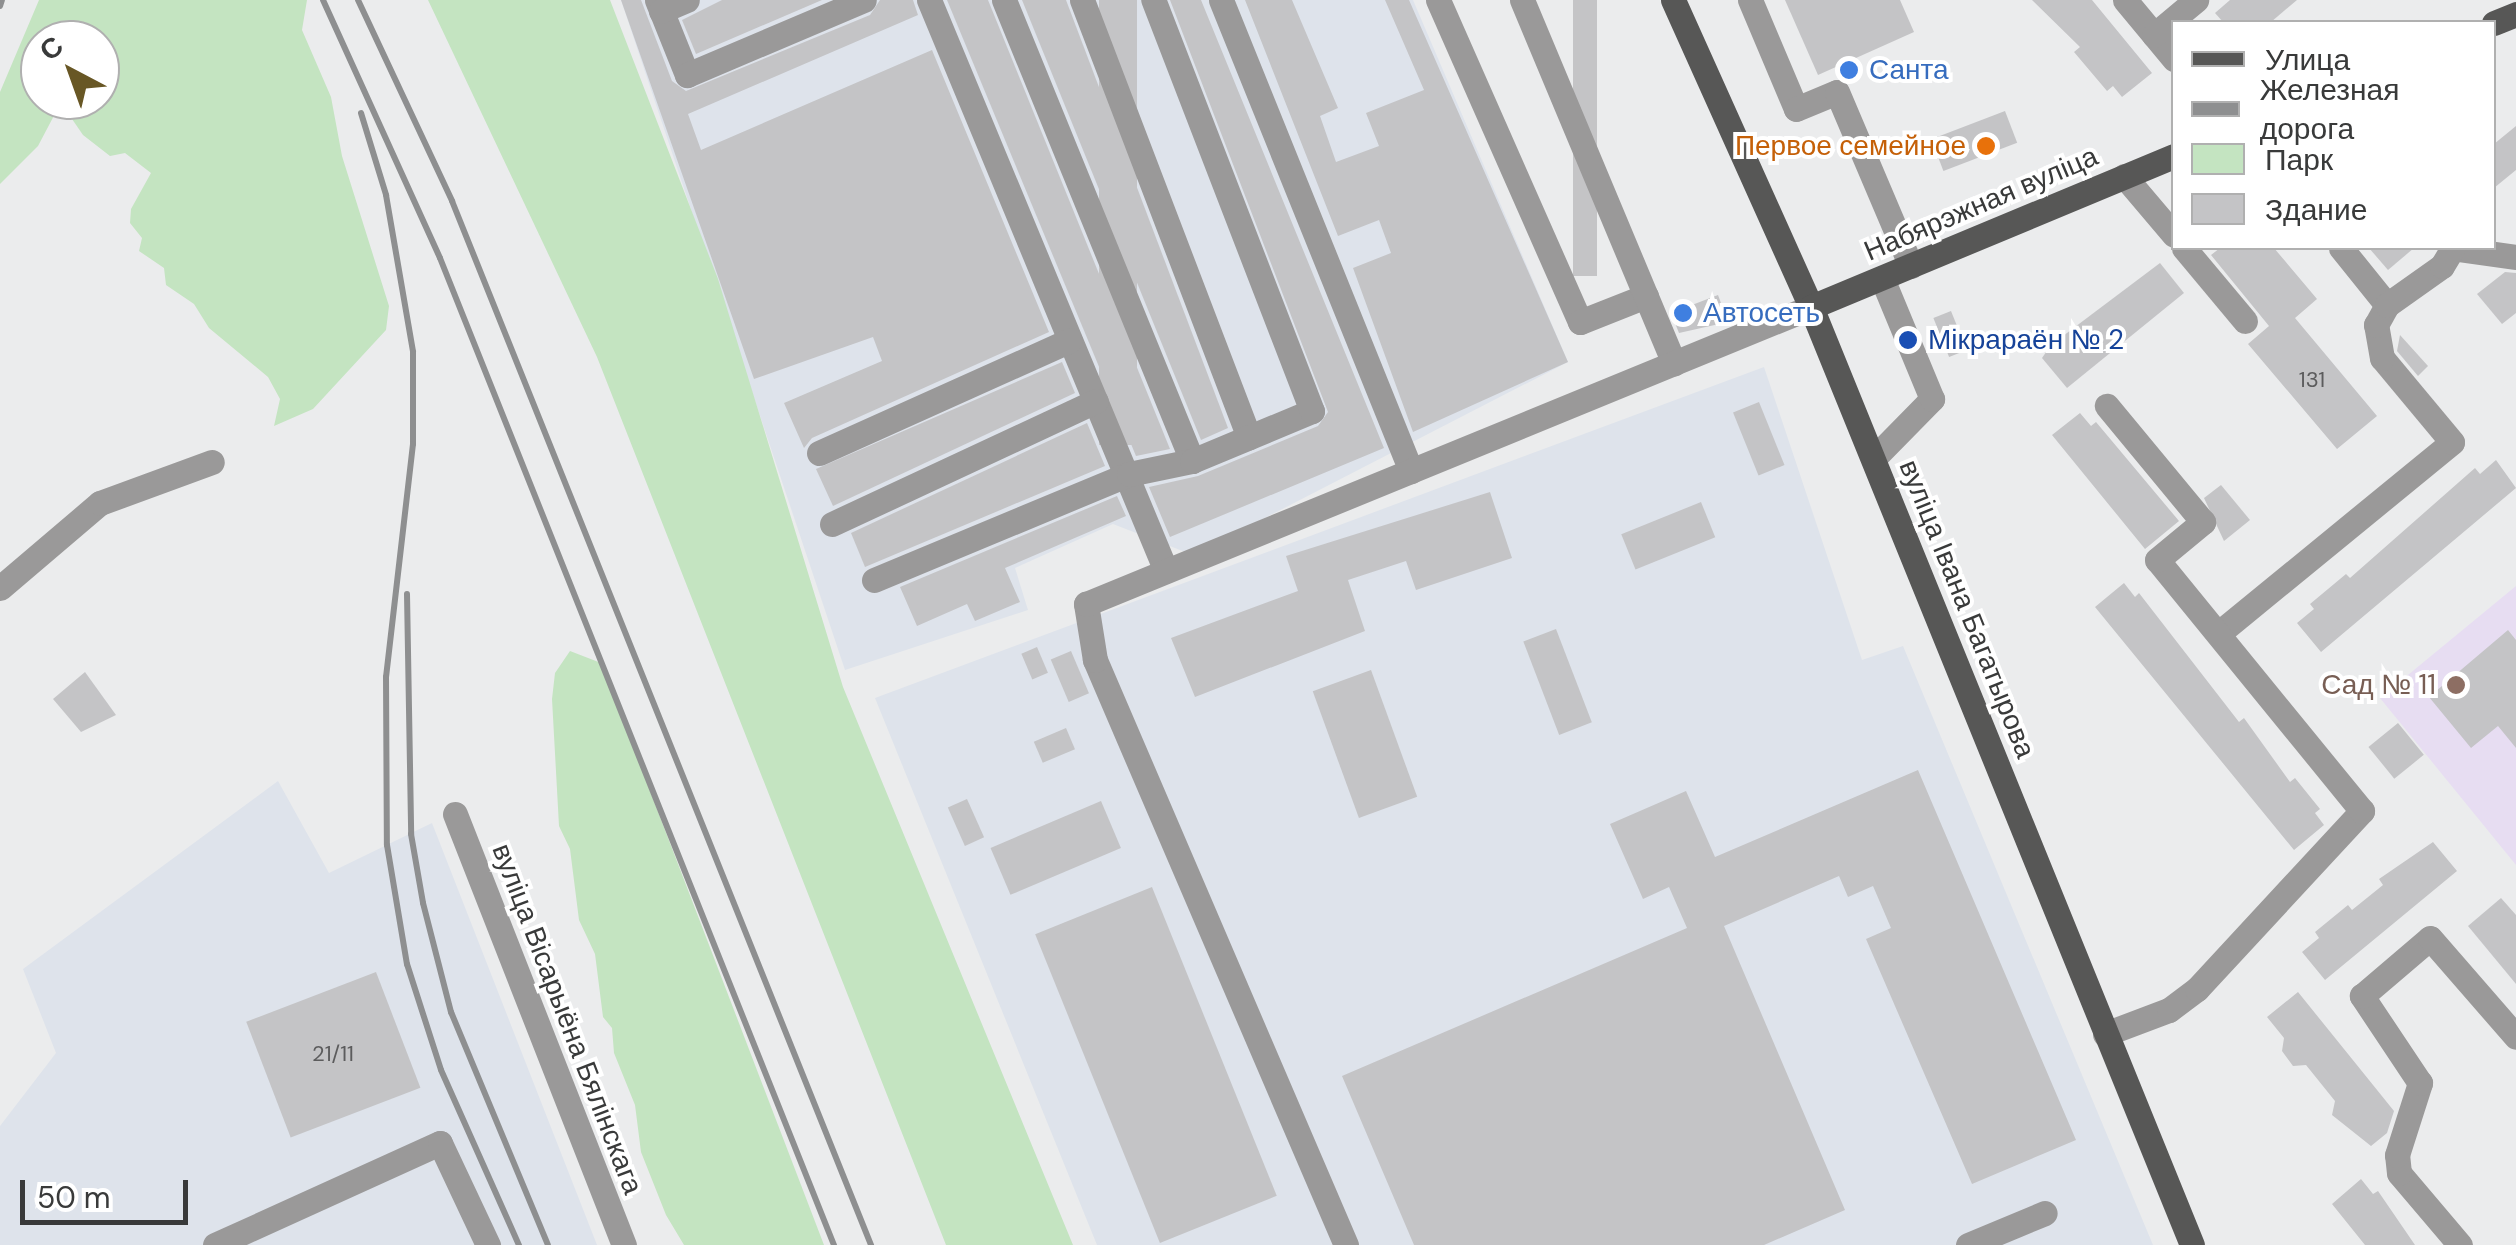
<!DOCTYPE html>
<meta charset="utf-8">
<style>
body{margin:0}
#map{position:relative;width:2516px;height:1245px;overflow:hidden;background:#ebeced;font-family:"DM Sans",sans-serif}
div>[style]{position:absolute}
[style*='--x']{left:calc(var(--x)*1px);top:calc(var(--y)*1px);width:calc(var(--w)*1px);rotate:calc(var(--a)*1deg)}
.built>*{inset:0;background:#dee3eb}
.education>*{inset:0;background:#e7ddf2}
.green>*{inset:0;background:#c4e4c1}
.building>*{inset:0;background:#c4c4c6;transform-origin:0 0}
.minor>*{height:25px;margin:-12.5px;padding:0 12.5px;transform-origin:12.5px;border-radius:12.5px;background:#9a9999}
.major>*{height:25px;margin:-12.5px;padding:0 12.5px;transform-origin:12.5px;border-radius:12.5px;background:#575756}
.rail>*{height:6px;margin:-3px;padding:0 3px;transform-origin:3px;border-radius:3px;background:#8e8f90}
.dots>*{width:28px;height:28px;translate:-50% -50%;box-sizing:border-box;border:5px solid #fff;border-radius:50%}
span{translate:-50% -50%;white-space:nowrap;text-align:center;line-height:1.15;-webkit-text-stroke:8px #fff;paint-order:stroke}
.number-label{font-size:22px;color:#5c5c5d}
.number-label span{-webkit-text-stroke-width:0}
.shop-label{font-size:28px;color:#366cbe}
.left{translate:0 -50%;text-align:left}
.food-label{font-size:28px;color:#c56008}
.right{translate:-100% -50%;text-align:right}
.street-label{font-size:28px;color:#393a3a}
.transit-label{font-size:28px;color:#164399}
.education-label{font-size:28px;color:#785e54}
.legend{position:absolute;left:2171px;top:20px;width:325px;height:230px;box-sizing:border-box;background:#fff;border:2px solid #b0b0b0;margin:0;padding:12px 18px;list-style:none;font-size:30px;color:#393a3a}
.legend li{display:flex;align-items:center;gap:20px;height:50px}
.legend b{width:50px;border:2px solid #b0b0b0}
.north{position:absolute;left:20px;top:20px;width:100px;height:100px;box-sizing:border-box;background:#fff;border:2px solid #b0b0b0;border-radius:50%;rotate:319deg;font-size:28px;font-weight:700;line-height:40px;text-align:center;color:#393a3a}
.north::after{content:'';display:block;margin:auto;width:35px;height:45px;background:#685725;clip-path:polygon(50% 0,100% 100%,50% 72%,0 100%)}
.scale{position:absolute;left:20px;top:1180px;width:168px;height:45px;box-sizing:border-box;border:5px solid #393a3a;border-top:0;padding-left:12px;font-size:30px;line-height:35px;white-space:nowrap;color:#393a3a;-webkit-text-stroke:8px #fff;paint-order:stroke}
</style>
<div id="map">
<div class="built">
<i style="clip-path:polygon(621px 0,1413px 0,1568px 362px,1193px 555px,1113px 524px,1015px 568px,1028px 610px,845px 670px)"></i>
<i style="clip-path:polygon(1764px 367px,1862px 660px,1903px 646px,2153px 1245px,1097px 1245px,875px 698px)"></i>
<i style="clip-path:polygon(278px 781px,329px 873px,432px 823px,597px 1245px,0 1245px,0 1126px,56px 1053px,23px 969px)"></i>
</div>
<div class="education">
<i style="clip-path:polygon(2516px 586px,2516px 865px,2380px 698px)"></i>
</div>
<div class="green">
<i style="clip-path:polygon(39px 0,307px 0,302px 30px,331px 97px,342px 156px,389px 306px,386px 330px,313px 409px,274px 426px,280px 399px,268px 377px,209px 328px,194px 304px,166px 285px,164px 268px,139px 251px,142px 238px,130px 223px,131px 209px,151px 173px,125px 153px,110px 156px,83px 135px,72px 119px,78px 112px,62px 100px,100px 100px,100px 40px,40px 40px,40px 100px,59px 100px,58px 108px,38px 146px,0 184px,0 92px)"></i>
<i style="clip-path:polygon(428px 0,610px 0,718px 279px,843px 687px,1073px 1245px,946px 1245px,597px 357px)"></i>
<i style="clip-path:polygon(570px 651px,601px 663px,824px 1245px,684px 1245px,666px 1215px,641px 1152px,635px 1105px,614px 1053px,612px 1028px,603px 1017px,595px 954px,579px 920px,570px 849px,559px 826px,552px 699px,555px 673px)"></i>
</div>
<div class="building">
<i style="clip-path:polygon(621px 0,641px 0,672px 81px,686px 91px,870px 15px,880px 0,913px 0,918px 15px,688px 114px,701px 150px,932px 50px,1049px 332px,812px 438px,804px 448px,784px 403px,882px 361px,873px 337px,754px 379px)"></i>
<i style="clip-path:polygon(722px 0,822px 0,696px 54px,682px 20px)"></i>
<i style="clip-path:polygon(947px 0,988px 0,1170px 449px,1136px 456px)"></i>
<i style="clip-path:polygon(1022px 0,1066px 0,1228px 428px,1201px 440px)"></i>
<i style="left:1099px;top:0;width:38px;height:445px"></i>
<i style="clip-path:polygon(1170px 0,1201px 0,1384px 448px,1170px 537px,1149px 487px,1198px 476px,1318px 426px,1328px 412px)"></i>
<i style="clip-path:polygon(1245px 0,1292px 0,1338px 108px,1320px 116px,1336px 162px,1379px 146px,1366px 113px,1424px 90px,1385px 0,1409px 0,1568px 362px,1413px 432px,1353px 268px,1391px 253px,1379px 220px,1338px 236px)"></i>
<i style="left:1573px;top:0;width:24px;height:276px"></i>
<i style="clip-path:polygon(1785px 0,1900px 0,1914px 32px,1818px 75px)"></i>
<i style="clip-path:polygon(2032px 0,2092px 0,2152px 73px,2122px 97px,2113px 86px,2107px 91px,2074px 52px,2080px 47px)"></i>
<i style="clip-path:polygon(2230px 0,2297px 0,2271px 22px,2223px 22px,2215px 13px)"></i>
<i style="left:2005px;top:111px;width:34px;height:79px;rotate:69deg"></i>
<i style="clip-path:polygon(2516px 126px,2516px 170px,2494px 188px,2494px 144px)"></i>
<i style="clip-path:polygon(2220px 248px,2274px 248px,2317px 299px,2295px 318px,2377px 416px,2337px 449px,2248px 344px,2269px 326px,2211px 255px)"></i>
<i style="clip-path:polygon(2369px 248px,2414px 248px,2388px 270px)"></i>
<i style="clip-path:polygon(2160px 263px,2184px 293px,2067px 388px,2042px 358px,2051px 345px)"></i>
<i style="clip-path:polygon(2505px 272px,2516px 273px,2516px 313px,2502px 324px,2477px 294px)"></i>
<i style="clip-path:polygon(1718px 295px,1728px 322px,1679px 333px,1671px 313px)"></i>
<i style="left:1951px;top:311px;width:42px;height:19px;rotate:68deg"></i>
<i style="clip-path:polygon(2400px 335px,2428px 366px,2418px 376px,2397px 351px)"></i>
<i style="clip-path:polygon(1062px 362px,1075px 393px,833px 506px,816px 469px)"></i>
<i style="left:1759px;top:402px;width:68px;height:28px;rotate:68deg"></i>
<i style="clip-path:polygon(2080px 413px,2091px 426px,2096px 422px,2179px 521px,2145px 549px,2052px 435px)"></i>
<i style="clip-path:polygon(1087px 423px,1105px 466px,865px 567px,851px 533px)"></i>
<i style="clip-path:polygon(2496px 460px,2516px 488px,2321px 652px,2297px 623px,2314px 609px,2310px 604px,2346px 574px,2350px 578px,2475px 468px,2480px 474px)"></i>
<i style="clip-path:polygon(2221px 485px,2250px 520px,2224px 541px,2204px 498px)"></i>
<i style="clip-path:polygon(1490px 492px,1512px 558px,1416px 590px,1406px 561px,1348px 580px,1365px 631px,1195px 697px,1171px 638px,1298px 591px,1286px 556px)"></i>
<i style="clip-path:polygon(1117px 496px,1126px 516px,1005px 568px,1020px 602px,975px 621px,967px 604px,917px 626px,900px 587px)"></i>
<i style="left:1701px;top:502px;width:38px;height:86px;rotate:68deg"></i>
<i style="clip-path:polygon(2124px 583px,2135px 597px,2139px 593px,2239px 722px,2244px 718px,2290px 782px,2295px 778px,2320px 809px,2315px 813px,2324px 825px,2294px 850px,2095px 607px)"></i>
<i style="left:1556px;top:629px;width:100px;height:35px;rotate:69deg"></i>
<i style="clip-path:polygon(2508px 630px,2516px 640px,2516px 748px,2498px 726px,2471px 748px,2429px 697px)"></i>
<i style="left:1037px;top:647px;width:28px;height:17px;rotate:67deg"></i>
<i style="left:1071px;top:651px;width:46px;height:22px;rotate:67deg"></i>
<i style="left:1371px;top:670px;width:135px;height:62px;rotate:70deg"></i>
<i style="clip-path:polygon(85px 672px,116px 715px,81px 732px,53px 699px)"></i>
<i style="left:2398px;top:723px;width:41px;height:38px;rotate:51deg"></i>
<i style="left:1066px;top:728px;width:23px;height:35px;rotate:67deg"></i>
<i style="clip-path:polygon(1918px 770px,2076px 1140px,1972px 1184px,1866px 939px,1891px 928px,1873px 886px,1848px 897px,1839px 876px,1724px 926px,1845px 1210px,1764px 1245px,1414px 1245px,1342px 1076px,1687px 928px,1669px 887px,1643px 899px,1610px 824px,1686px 791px,1715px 857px)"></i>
<i style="left:967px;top:799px;width:42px;height:21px;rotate:66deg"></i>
<i style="left:1101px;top:801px;width:51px;height:120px;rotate:67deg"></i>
<i style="clip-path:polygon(2433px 842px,2457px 871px,2325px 980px,2302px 952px,2319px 938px,2315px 932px,2348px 905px,2352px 910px,2383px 885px,2379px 879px)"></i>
<i style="left:1152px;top:887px;width:333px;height:126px;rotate:68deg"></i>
<i style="clip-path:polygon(2501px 898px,2516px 915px,2516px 984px,2468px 926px)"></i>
<i style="left:376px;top:972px;width:124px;height:139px;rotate:69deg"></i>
<i style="clip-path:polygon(2298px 992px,2394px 1111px,2387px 1133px,2371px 1146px,2332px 1115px,2335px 1101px,2306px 1065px,2293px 1066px,2282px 1051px,2284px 1038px,2267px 1017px)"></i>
<i style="clip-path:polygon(2361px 1179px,2373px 1194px,2378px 1191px,2415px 1245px,2365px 1245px,2332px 1204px)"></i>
</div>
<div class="minor">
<i style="--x:657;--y:0;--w:81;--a:68.2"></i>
<i style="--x:687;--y:75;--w:192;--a:-23"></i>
<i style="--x:929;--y:0;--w:618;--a:67.46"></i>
<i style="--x:1004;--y:0;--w:498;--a:67.8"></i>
<i style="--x:1082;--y:0;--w:468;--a:69.1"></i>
<i style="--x:1221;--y:0;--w:508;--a:68.03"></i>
<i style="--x:1438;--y:0;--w:352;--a:66.2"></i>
<i style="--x:1580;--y:322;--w:71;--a:-21.5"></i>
<i style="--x:1522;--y:0;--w:394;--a:67.3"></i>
<i style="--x:1750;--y:0;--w:118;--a:67.1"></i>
<i style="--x:1796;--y:109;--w:44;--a:-22.5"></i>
<i style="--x:1837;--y:92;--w:189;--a:67"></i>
<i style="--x:2125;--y:0;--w:77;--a:50.3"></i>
<i style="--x:661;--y:11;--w:28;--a:-23"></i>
<i style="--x:2154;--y:35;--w:55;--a:-39.8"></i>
<i style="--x:2124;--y:176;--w:77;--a:49.7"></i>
<i style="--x:2184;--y:248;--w:95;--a:50.1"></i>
<i style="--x:2341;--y:248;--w:73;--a:51.1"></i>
<i style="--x:2452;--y:248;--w:65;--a:8"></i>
<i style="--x:819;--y:453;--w:275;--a:-24.2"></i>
<i style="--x:1874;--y:458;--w:83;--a:-45.5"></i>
<i style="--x:1932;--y:399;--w:131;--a:-112.5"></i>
<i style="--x:832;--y:524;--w:291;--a:-25"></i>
<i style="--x:874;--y:580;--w:276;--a:-22.6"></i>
<i style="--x:1129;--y:474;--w:64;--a:-11.7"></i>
<i style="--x:1192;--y:461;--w:130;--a:-22.6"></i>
<i style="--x:1312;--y:411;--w:441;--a:-111.1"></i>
<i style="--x:0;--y:588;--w:131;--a:-40.4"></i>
<i style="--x:100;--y:503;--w:119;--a:-20.1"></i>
<i style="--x:2219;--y:633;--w:301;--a:-39.3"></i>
<i style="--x:2452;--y:442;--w:109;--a:-129.8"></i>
<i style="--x:2382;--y:358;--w:34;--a:-100"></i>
<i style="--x:2376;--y:325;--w:23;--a:-61"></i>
<i style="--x:2387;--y:305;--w:67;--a:-35.3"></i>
<i style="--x:2442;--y:266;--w:21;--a:-59"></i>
<i style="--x:455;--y:814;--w:463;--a:68.6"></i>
<i style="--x:2105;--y:1034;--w:68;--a:-20.6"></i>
<i style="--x:2169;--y:1010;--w:35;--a:-37"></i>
<i style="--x:2197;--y:989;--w:243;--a:-47.2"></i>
<i style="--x:2362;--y:811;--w:324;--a:-129.2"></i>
<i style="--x:2157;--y:560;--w:60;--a:-39.6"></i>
<i style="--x:2203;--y:522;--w:151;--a:-129.6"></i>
<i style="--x:215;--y:1245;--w:247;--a:-24.4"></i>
<i style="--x:440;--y:1143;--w:113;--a:64.8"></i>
<i style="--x:1346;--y:1245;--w:637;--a:-113.22"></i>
<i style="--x:1095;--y:660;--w:57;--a:-99.1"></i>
<i style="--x:1086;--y:604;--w:783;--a:-22.28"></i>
<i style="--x:1968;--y:1245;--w:83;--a:-22.6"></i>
<i style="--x:2460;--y:1245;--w:94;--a:-130.3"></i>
<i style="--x:2399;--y:1173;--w:18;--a:-96"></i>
<i style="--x:2397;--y:1155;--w:76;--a:-72.3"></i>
<i style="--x:2420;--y:1083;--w:105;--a:-123.7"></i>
<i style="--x:2362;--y:996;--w:89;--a:-40.5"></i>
<i style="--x:2430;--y:938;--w:131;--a:49"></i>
</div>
<div class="major">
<i style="--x:1673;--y:0;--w:337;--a:65.8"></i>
<i style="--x:1811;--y:307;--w:1012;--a:67.89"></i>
<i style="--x:2494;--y:23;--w:24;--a:-22"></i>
<i style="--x:1811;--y:307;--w:393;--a:-22.6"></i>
</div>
<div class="rail">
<i style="--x:323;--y:0;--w:283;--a:65.6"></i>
<i style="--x:440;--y:258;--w:1063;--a:68.24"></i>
<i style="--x:358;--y:0;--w:222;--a:64.9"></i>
<i style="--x:452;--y:201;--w:1125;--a:68.13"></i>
<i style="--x:0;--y:6;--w:6;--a:-72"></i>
<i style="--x:361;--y:113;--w:86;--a:73"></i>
<i style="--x:386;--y:195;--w:159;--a:80.2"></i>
<i style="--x:413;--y:352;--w:92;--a:90"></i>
<i style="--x:413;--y:444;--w:235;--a:96.6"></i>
<i style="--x:386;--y:677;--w:168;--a:89.7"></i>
<i style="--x:387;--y:845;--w:121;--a:80.5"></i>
<i style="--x:407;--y:964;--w:111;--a:72.2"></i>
<i style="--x:441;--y:1070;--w:192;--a:66"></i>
<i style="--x:407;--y:594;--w:240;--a:89"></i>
<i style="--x:411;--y:834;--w:70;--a:80.1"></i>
<i style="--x:423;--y:903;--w:113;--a:75.6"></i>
<i style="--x:451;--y:1012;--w:252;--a:67.4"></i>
</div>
<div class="dots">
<i style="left:1849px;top:70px;background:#3f7fe0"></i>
<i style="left:1986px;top:146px;background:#e8710a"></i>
<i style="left:1683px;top:313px;background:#3f7fe0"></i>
<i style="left:1908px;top:340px;background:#1a4fb4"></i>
<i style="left:2456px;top:685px;background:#8d6e63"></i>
</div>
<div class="number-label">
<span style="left:2312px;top:380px">131</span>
<span style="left:333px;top:1054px">21/11</span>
</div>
<div class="shop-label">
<span class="left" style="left:1869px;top:70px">Санта</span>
<span class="left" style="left:1703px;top:313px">Автосеть</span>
</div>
<div class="food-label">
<span class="right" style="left:1966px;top:146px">Первое семейное</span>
</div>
<div class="street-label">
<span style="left:1981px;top:204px;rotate:-23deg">Набярэжная вуліца</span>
<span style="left:1967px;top:609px;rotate:68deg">вуліца Івана Багатырова</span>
<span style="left:567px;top:1019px;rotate:69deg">вуліца Вісарыёна Бялінскага</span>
</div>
<div class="transit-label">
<span class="left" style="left:1928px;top:340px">Мікрараён № 2</span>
</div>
<div class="education-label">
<span class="right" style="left:2436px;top:685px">Сад № 11</span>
</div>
<ul class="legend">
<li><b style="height:12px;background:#575756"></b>Улица</li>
<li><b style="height:12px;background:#8e8f90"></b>Железная дорога</li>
<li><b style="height:28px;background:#c4e4c1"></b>Парк</li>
<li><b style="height:28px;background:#c4c4c6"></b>Здание</li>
</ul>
<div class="north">С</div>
<div class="scale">50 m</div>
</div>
